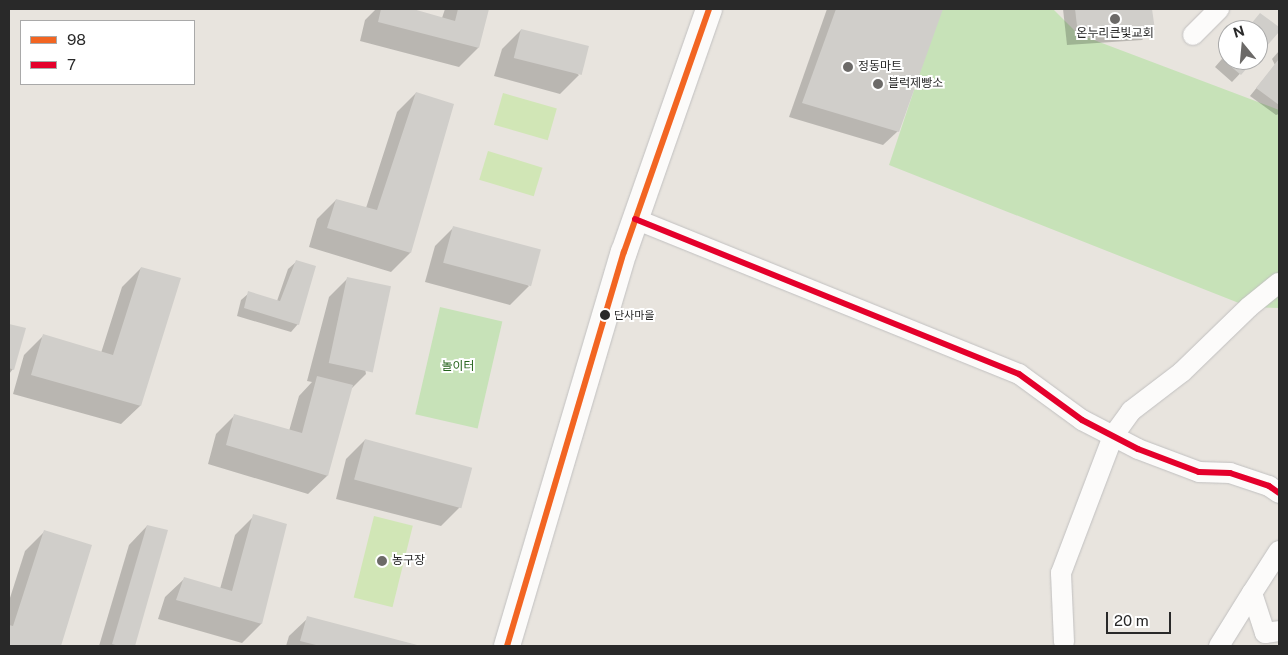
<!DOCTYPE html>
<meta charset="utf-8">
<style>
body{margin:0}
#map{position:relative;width:1288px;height:655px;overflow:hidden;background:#e8e4de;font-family:"Public Sans","Noto Sans KR",sans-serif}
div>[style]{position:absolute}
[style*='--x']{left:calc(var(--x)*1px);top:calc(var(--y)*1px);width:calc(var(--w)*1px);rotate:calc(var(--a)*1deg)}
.green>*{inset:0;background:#c7e2b8;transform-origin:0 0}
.pitch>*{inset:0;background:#d1e6b6;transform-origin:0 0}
.shadow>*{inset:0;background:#0003}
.building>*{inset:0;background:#d0ceca;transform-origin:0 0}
.roads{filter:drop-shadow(0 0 1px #c1c0c0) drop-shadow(0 0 1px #c1c0c0)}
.minor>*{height:20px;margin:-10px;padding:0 10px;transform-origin:10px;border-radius:10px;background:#fcfbfa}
.tertiary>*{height:26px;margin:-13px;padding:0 13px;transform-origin:13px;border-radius:13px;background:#fcfbfa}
.bus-1>*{height:6px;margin:-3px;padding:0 3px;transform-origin:3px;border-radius:3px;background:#f26522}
.bus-2>*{height:6px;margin:-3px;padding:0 3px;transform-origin:3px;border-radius:3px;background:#e4002b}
.dots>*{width:14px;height:14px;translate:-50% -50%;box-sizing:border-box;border:2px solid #fff;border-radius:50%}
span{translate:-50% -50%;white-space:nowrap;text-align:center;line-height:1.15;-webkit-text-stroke:4px #fff;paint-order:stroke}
.bus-label{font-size:11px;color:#292929}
.left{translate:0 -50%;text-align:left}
.poi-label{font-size:12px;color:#292929}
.park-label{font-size:12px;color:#25631c}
.frame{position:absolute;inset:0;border:10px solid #292929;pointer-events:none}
.legend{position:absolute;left:20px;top:20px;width:175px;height:65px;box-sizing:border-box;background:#fff;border:1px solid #a9a9a9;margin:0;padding:6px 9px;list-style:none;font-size:15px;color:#292929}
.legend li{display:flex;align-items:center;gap:10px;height:25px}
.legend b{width:25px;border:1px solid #a9a9a9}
.north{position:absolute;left:1218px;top:20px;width:50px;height:50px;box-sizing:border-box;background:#fff;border:1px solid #a9a9a9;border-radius:50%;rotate:343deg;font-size:14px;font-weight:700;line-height:20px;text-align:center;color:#292929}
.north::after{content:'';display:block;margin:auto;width:18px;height:22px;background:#6c6a68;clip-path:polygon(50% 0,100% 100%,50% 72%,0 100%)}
.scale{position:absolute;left:1106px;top:612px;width:65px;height:22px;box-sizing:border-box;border:2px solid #292929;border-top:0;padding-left:6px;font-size:15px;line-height:18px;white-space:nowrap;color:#292929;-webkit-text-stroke:4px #fff;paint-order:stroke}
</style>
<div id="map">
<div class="green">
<i style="clip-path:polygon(941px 9px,1053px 9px,1078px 34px,1279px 110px,1279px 308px,1249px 307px,889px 165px)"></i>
<i style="left:440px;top:307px;width:64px;height:110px;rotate:13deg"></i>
</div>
<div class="pitch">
<i style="left:503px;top:93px;width:56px;height:33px;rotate:16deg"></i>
<i style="left:488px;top:151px;width:57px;height:30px;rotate:17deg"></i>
<i style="left:374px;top:516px;width:40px;height:84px;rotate:14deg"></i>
</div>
<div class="shadow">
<i style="clip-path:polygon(376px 9px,409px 9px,442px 18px,445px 9px,488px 9px,478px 48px,459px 67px,360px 41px,365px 20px)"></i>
<i style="clip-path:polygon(827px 9px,941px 9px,898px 131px,883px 145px,789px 117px)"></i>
<i style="clip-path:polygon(1063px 9px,1151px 9px,1153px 30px,1142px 40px,1067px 45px)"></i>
<i style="clip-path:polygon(521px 30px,579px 75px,560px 94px,494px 76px,502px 49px)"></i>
<i style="clip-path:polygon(1279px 51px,1279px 83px,1276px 86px,1279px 89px,1279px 114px,1276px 115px,1250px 96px,1275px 65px,1272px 59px)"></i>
<i style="clip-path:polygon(1228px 52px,1228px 60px,1253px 60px,1232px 82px,1215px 67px)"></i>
<i style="clip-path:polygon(416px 93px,453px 105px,410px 253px,391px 272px,309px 247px,317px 219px,336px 200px,366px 208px,397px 112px)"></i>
<i style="clip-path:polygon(454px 227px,529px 286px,510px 305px,425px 282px,435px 246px)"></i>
<i style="clip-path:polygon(296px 262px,298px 324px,291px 332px,237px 316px,241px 300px,249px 293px,277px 301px,288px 269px)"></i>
<i style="clip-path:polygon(141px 268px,140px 406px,121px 424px,13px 394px,24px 355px,43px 336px,101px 353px,122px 287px)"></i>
<i style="clip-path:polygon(348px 278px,366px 374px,350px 390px,327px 476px,308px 494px,208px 464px,216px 434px,235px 415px,289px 431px,299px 396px,312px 382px,307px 381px,329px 297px)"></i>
<i style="clip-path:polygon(9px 325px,24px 329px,13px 369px,9px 374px)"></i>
<i style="clip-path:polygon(365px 440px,460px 507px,441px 526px,336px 499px,346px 459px)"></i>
<i style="clip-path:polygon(254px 516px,286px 525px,261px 624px,242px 643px,158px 619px,165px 597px,184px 579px,220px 589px,235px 535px)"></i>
<i style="clip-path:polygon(147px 526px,167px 531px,133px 646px,99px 646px,129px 545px)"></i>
<i style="clip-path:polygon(44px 532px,90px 546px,60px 646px,9px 646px,9px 601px,25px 551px)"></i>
<i style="clip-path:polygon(308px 618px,419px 646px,286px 646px,289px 636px)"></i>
</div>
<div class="building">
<i style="clip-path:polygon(381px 9px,413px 9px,455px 21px,458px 9px,489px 9px,479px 48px,378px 22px)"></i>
<i style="clip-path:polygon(836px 9px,943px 9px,899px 132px,802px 103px)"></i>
<i style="clip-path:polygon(1075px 9px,1152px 9px,1155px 30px,1078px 34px)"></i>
<i style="clip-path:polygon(1260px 13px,1279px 27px,1279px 32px,1258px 56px,1258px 30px,1246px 30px)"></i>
<i style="left:521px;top:29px;width:70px;height:30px;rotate:14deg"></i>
<i style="clip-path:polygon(1228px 51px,1228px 60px,1254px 60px,1241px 75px,1222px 59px)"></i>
<i style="clip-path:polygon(1278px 60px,1278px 86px,1279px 105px,1256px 88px)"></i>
<i style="clip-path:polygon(416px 92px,454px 104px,411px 253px,327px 228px,336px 199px,377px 210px)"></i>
<i style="left:453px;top:226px;width:91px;height:38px;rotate:15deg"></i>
<i style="clip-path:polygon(296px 260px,316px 266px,299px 325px,244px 308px,248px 291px,280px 301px)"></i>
<i style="clip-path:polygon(141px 267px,181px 278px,141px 406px,31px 375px,43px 334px,113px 355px)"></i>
<i style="left:347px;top:277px;width:45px;height:88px;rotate:12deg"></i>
<i style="clip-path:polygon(9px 324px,26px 328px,14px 370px,9px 368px)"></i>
<i style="clip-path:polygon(317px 376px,353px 385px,328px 476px,226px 445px,234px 414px,302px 433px)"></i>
<i style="left:365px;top:439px;width:111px;height:42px;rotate:15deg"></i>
<i style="clip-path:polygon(253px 514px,287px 524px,262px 624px,176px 600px,184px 577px,232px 591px)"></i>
<i style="clip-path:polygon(147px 525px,168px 530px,135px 646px,119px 646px,112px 644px)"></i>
<i style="clip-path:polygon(44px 530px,92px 545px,61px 646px,9px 646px,9px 625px,13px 626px)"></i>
<i style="clip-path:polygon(307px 616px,421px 646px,320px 646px,300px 641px)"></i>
</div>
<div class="roads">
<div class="minor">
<i style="--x:1193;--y:35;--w:37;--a:-45"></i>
<i style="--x:635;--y:219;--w:414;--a:22"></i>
<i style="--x:1019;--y:374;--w:78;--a:36.1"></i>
<i style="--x:1082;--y:420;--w:63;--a:27.4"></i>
<i style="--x:1138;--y:449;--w:65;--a:20.7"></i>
<i style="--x:1199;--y:472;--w:31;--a:2"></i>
<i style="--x:1230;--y:473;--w:41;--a:18.4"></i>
<i style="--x:1269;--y:486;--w:12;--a:35"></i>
<i style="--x:1279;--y:551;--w:50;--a:122.7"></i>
<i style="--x:1252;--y:593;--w:42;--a:72"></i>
<i style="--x:1265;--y:633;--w:14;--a:-8"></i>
<i style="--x:1064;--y:642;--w:69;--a:-92.5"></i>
<i style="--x:1061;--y:573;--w:147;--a:-69.2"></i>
<i style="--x:1113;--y:436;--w:31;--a:-54"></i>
<i style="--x:1131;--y:411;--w:64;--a:-37.4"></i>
<i style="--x:1182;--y:372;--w:93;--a:-44.1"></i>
<i style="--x:1249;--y:307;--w:38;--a:-39"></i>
<i style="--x:1219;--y:646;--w:62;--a:-58.1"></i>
</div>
<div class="tertiary">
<i style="--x:507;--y:646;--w:411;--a:-73.5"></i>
<i style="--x:624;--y:252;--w:257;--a:-70.7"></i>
</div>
</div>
<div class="bus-1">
<i style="--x:507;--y:646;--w:411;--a:-73.5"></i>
<i style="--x:624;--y:252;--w:257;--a:-70.7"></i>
</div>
<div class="bus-2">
<i style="--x:635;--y:219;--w:414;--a:22"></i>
<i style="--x:1019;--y:374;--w:78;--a:36.1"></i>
<i style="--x:1082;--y:420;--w:63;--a:27.4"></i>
<i style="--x:1138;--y:449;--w:65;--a:20.7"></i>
<i style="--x:1199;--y:472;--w:31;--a:2"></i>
<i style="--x:1230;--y:473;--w:41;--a:18.4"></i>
<i style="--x:1269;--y:486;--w:12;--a:35"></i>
</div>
<div class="dots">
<i style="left:1115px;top:19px;background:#6c6a68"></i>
<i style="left:848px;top:67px;background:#6c6a68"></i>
<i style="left:878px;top:84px;background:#6c6a68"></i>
<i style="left:605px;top:315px;background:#292929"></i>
<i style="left:382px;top:561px;background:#6c6a68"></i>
</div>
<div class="bus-label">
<span class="left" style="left:614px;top:315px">단사마을</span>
</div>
<div class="poi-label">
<span style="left:1115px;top:34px">온누리큰빛교회</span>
<span class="left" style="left:858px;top:67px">정동마트</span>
<span class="left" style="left:888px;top:84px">블럭제빵소</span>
<span class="left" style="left:392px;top:561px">농구장</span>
</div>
<div class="park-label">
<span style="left:458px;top:367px">놀이터</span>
</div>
<div class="frame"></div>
<ul class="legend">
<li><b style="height:6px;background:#f26522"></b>98</li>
<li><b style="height:6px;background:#e4002b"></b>7</li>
</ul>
<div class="north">N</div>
<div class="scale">20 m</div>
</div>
